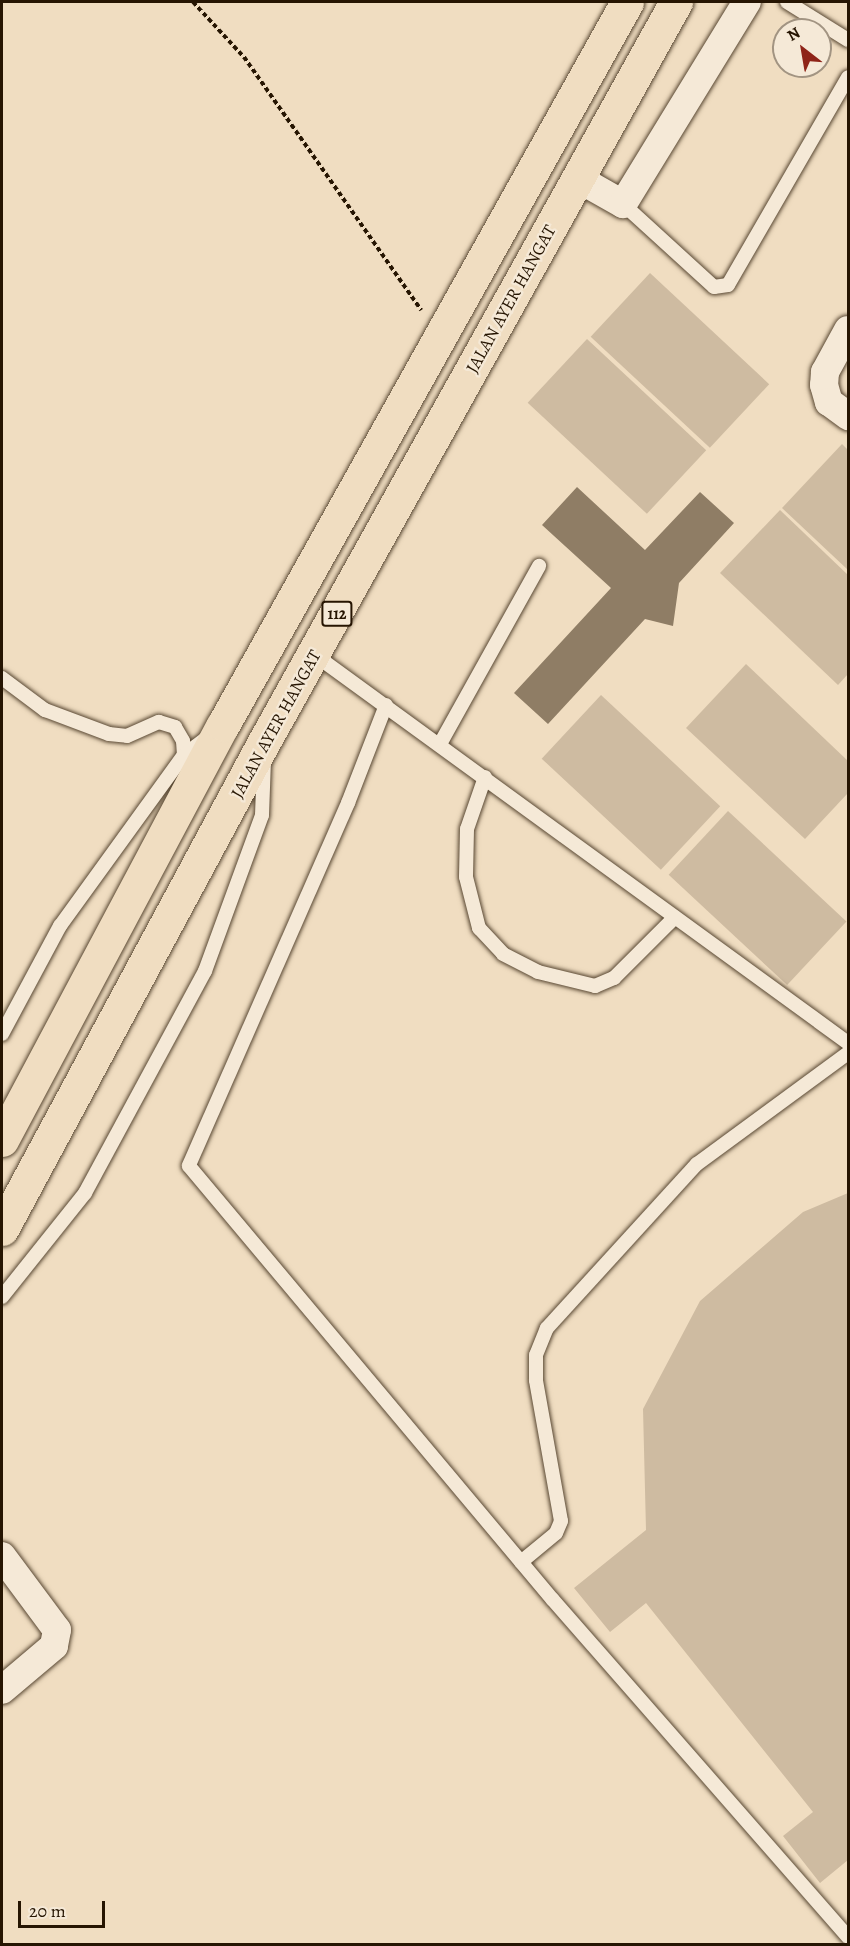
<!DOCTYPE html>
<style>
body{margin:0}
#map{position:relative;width:850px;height:1946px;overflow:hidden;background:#f0ddc1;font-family:Alegreya,serif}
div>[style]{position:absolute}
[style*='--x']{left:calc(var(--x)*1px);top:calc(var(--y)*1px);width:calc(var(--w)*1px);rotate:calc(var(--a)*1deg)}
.green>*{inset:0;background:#cebba1;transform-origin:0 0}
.building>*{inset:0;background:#8f7d65}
.path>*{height:4px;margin-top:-2px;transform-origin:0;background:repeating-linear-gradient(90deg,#261502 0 4.5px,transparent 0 7.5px)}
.roads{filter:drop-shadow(0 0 2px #584732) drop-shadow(0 0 2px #584732)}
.lane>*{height:14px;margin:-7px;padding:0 7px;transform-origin:7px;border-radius:7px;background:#f5e9d7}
.street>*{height:28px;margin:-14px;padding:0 14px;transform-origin:14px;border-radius:14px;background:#f5e9d7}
.primary>*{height:33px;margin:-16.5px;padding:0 16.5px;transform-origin:16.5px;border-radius:16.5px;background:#f0ddc1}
span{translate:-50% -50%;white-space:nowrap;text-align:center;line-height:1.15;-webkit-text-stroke:4.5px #f5e9d7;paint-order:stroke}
.shield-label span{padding:2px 4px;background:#f5e9d7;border:2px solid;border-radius:4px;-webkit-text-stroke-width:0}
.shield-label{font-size:16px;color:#261502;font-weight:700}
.street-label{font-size:18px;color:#261502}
.frame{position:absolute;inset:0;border:3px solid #261502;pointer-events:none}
.north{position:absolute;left:772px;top:18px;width:60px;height:60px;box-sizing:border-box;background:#f5e9d7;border:2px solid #a29482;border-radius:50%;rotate:329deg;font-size:16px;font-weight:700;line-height:24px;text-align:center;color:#261502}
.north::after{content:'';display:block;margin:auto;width:21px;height:27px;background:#8f2418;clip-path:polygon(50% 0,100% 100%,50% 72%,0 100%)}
.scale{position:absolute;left:18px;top:1901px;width:87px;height:27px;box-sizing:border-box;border:3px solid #261502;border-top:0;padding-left:8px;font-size:18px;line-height:21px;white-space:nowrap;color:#261502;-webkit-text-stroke:4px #f5e9d7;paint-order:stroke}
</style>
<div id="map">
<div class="green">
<i style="left:650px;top:273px;width:163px;height:87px;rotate:43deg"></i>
<i style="left:587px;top:339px;width:163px;height:87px;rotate:43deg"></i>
<i style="clip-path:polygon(842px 444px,848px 450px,848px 570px,782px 508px)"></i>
<i style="clip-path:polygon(780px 510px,848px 575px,848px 674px,838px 685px,720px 573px)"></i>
<i style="clip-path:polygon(746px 664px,848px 761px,848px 793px,805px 839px,686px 728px)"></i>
<i style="left:601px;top:695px;width:163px;height:87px;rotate:43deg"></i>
<i style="left:728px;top:811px;width:162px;height:87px;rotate:43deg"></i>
<i style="clip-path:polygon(848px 1193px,848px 1860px,820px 1883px,783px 1836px,813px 1812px,646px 1603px,610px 1632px,574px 1588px,646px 1530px,643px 1409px,700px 1301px,803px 1212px)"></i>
</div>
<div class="building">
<i style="clip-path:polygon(577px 487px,645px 550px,700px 492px,734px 523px,679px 583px,673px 626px,645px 619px,548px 724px,514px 693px,611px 588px,542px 525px)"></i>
</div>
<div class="path">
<i style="--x:193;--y:2;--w:75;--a:47.2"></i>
<i style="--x:244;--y:57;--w:309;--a:55"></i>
</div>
<div class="roads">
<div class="lane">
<i style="--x:787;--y:2;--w:72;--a:31.9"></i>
<i style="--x:623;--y:204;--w:123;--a:42.4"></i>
<i style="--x:714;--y:287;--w:14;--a:-8"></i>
<i style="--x:728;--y:285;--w:240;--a:-60"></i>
<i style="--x:315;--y:655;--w:659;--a:36.05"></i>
<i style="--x:2;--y:678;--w:54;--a:36.7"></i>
<i style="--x:45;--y:710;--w:68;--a:20.6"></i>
<i style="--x:109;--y:734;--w:18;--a:6"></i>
<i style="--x:127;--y:736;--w:35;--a:-24"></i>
<i style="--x:159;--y:722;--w:17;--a:17"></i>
<i style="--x:175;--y:727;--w:16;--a:60"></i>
<i style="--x:183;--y:741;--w:14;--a:86"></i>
<i style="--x:386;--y:705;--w:105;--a:111.2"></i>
<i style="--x:348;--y:803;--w:396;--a:113.7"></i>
<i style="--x:189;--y:1166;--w:566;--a:50.01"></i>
<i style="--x:553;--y:1600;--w:448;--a:48.8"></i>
<i style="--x:440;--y:744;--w:204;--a:-60.9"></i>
<i style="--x:485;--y:777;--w:55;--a:109.1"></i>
<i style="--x:467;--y:829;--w:48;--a:91.2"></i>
<i style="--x:466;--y:877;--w:53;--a:75.7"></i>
<i style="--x:479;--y:928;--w:35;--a:47"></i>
<i style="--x:503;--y:954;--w:39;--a:27"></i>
<i style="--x:538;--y:972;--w:59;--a:13.8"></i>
<i style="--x:595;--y:986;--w:21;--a:-23"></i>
<i style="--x:614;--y:978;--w:86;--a:-45"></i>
<i style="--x:2;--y:1034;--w:123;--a:-61.8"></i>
<i style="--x:60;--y:926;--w:211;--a:-54.1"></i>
<i style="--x:184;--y:755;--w:26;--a:-37"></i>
<i style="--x:2;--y:1297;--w:133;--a:-51.4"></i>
<i style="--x:85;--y:1193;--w:252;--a:-61.6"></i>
<i style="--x:205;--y:971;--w:166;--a:-69.9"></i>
<i style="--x:262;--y:815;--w:55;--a:-87.9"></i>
<i style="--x:521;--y:1562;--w:45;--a:-39.6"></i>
<i style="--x:556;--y:1533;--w:13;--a:-67"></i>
<i style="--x:561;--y:1521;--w:143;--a:-100.1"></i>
<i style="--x:536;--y:1380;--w:25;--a:-90"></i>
<i style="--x:536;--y:1355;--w:29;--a:-68"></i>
<i style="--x:547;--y:1328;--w:222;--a:-47.6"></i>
<i style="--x:697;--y:1164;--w:187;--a:-36.3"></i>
</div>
<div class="street">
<i style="--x:577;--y:178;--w:53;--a:29.5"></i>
<i style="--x:623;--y:204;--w:237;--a:-58.5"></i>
<i style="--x:848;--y:330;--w:48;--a:118.7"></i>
<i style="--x:825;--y:372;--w:13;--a:94"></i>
<i style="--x:824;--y:385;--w:18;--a:74"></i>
<i style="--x:829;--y:402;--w:24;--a:36"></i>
<i style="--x:2;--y:1556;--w:92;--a:53.4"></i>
<i style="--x:57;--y:1630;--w:16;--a:101"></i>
<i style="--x:54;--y:1646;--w:68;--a:139.8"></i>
</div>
<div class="primary">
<i style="--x:2;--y:1140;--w:470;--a:-62"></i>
<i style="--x:223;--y:725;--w:828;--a:-60.8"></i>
<i style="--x:2;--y:1229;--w:555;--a:-61.73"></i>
<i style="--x:265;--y:740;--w:845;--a:-60.89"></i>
</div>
</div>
<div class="shield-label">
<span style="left:337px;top:614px">112</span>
</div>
<div class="street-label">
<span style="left:511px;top:299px;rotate:-61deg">JALAN AYER HANGAT</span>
<span style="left:276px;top:724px;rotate:-61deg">JALAN AYER HANGAT</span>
</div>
<div class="frame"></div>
<div class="north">N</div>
<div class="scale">20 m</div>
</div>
